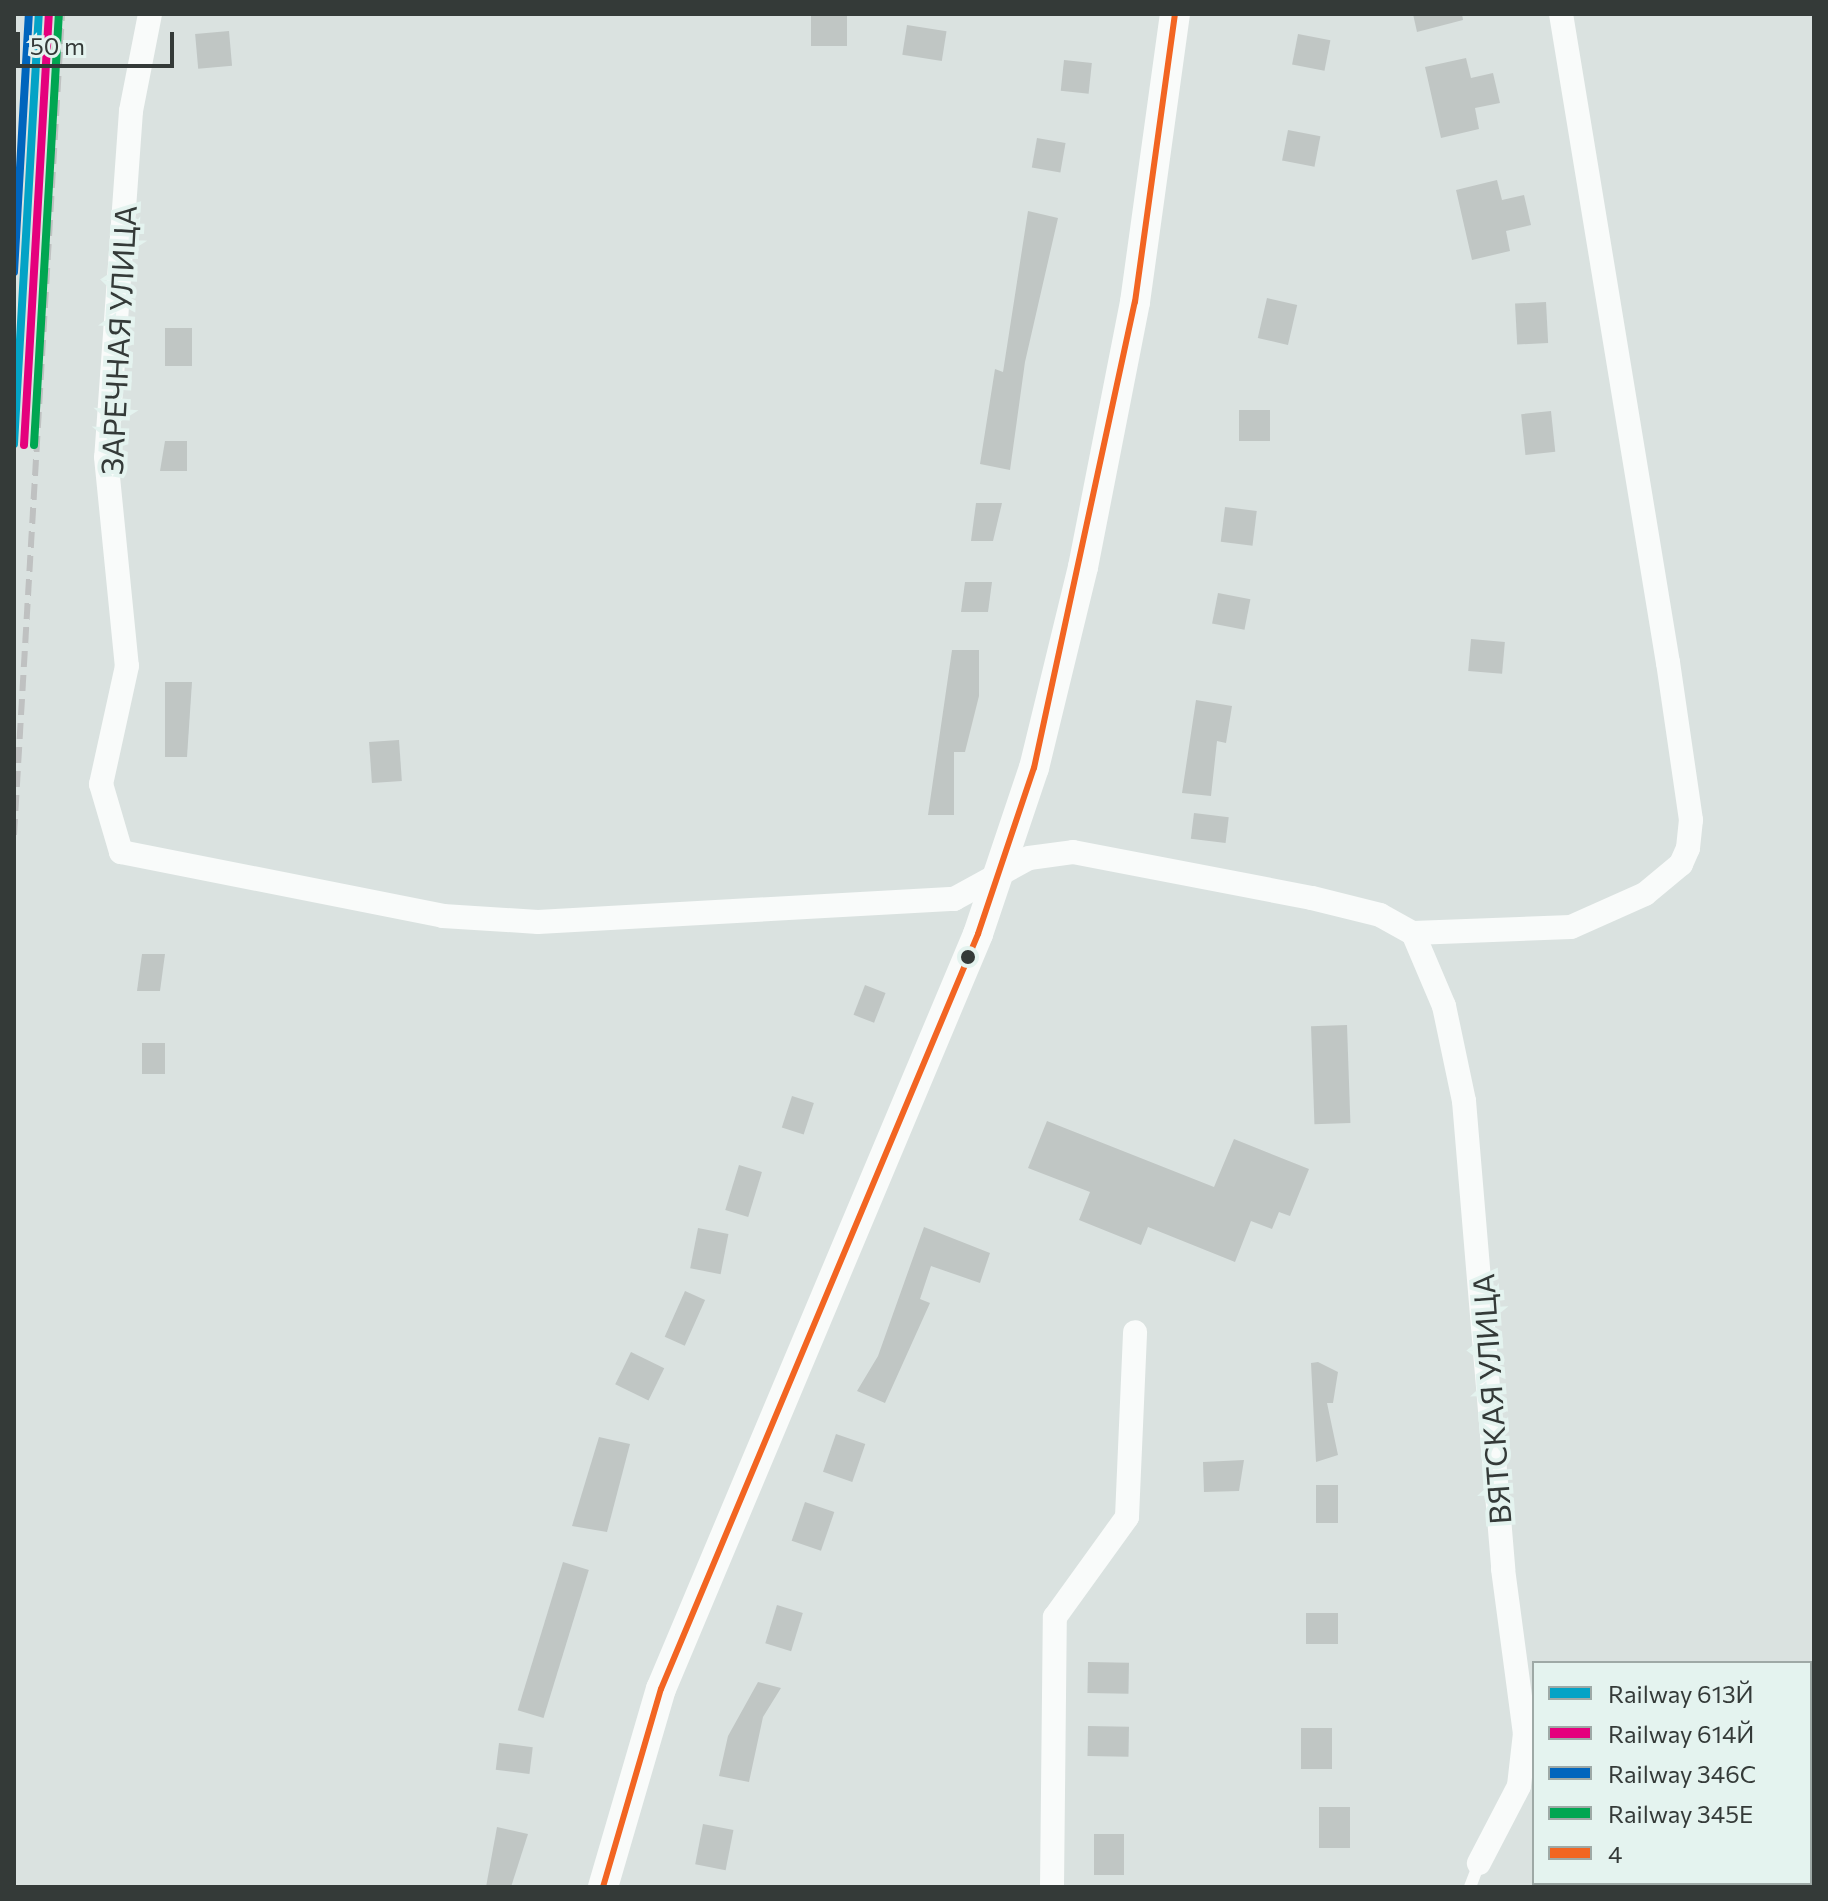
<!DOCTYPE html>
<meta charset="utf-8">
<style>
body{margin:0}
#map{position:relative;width:1828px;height:1901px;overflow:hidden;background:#dae2e0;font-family:Commissioner,sans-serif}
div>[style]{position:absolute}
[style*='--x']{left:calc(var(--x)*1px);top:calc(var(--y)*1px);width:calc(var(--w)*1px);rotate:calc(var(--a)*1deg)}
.building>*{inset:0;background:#c0c6c4;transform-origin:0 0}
.service>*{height:12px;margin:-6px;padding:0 6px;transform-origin:6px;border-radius:6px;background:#f9fbfa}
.minor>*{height:24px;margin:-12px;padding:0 12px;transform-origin:12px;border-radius:12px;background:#f9fbfa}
.tertiary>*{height:30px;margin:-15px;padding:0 15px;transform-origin:15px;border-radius:15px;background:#f9fbfa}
.rail>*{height:6px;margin-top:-3px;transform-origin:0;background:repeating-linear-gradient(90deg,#bfc1c1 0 16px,transparent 0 24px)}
.bus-1>*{height:6px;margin:-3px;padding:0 3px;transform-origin:3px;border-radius:3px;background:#f26522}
.rail-1>*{height:8px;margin:-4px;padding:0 4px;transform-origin:4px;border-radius:4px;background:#03a3c6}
.rail-2>*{height:8px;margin:-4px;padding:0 4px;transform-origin:4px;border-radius:4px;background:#e5007d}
.rail-3>*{height:8px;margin:-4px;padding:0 4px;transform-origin:4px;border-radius:4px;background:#0065bd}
.rail-4>*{height:8px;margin:-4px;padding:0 4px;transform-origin:4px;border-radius:4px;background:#00a651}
.dots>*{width:22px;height:22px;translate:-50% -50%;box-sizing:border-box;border:4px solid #e4f3ef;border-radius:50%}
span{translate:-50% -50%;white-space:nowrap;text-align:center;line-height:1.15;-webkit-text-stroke:8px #e4f3ef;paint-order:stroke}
.street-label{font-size:30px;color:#343a38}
.frame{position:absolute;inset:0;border:16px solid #343a38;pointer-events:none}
.legend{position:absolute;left:1532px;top:1661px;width:280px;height:224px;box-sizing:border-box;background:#e4f3ef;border:2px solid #9ea9a6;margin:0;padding:10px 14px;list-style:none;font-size:24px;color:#343a38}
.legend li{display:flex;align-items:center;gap:16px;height:40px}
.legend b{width:40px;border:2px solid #9ea9a6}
.scale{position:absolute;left:16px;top:32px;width:158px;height:36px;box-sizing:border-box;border:4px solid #343a38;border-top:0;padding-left:10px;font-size:24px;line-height:28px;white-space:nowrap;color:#343a38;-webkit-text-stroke:6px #e4f3ef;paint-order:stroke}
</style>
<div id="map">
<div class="building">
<i style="left:811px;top:14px;width:36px;height:32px"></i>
<i style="clip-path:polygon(1413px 14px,1462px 14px,1463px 20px,1417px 32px)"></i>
<i style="left:907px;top:25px;width:40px;height:30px;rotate:9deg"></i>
<i style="left:229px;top:31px;width:35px;height:34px;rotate:85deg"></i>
<i style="left:1298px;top:34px;width:33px;height:31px;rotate:11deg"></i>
<i style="clip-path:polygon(1466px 58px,1471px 78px,1493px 73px,1500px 103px,1475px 108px,1479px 129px,1441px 138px,1425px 67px)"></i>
<i style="left:1064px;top:60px;width:28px;height:31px;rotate:6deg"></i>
<i style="left:1288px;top:130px;width:33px;height:31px;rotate:11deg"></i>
<i style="left:1037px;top:138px;width:29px;height:30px;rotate:10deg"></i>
<i style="clip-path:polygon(1497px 180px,1502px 200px,1524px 195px,1531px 225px,1506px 231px,1510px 251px,1472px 260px,1456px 190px)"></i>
<i style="clip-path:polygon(1028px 211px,1058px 218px,1025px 362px,1010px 470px,980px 464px,995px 369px,1003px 372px)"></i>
<i style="left:1267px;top:298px;width:31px;height:41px;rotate:13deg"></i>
<i style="left:1546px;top:302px;width:41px;height:31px;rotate:87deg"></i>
<i style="left:165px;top:328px;width:27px;height:38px"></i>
<i style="left:1239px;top:410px;width:31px;height:31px"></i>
<i style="left:1551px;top:411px;width:41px;height:30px;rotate:84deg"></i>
<i style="clip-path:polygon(165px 441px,187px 441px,187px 471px,160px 471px)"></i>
<i style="clip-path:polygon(976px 503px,1002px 503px,993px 541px,971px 541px)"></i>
<i style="left:1225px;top:507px;width:32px;height:35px;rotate:7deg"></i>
<i style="clip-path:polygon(965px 582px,992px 582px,988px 612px,961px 612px)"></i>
<i style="left:1218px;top:593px;width:33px;height:31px;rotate:11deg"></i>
<i style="left:1471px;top:639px;width:34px;height:32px;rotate:5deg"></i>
<i style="clip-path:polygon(952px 650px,979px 650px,979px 696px,965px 752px,954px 752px,954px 815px,928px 815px)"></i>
<i style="clip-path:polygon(165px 682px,192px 682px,187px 757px,165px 757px)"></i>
<i style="clip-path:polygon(1196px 700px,1232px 706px,1226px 743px,1217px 741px,1211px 796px,1182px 793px)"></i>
<i style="left:399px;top:740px;width:41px;height:30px;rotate:86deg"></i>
<i style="left:1194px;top:813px;width:35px;height:26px;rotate:7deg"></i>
<i style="clip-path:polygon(142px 954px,165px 954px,160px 991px,137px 991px)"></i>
<i style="left:865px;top:985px;width:22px;height:32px;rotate:21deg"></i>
<i style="left:1347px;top:1025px;width:98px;height:36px;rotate:88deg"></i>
<i style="left:142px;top:1043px;width:23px;height:31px"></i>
<i style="left:792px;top:1096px;width:23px;height:33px;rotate:18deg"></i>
<i style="clip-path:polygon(1047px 1121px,1214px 1187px,1234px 1139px,1309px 1169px,1290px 1216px,1279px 1212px,1272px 1229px,1251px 1221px,1235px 1262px,1148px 1227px,1141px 1245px,1079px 1220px,1090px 1192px,1028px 1168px)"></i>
<i style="left:739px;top:1165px;width:24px;height:47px;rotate:17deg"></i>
<i style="clip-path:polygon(924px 1227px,990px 1253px,980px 1283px,931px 1266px,920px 1299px,930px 1303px,885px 1403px,857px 1391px,878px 1356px)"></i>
<i style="left:698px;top:1228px;width:31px;height:41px;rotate:11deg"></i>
<i style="left:685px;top:1291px;width:22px;height:50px;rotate:24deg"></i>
<i style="left:631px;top:1352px;width:37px;height:36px;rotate:26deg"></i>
<i style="clip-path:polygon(1318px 1362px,1338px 1372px,1333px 1403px,1327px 1403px,1338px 1455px,1316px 1462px,1311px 1363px)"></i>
<i style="left:836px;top:1434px;width:31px;height:40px;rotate:19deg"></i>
<i style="clip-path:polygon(599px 1437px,630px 1444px,607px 1532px,572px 1526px)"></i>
<i style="clip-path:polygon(1244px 1460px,1239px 1491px,1204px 1492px,1203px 1462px)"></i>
<i style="left:1316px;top:1485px;width:22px;height:38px"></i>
<i style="left:805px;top:1502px;width:31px;height:41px;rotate:19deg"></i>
<i style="left:563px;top:1562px;width:27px;height:155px;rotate:17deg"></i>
<i style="left:777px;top:1605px;width:27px;height:40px;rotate:17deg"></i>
<i style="left:1306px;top:1613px;width:32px;height:31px"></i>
<i style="left:1088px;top:1662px;width:41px;height:31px;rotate:1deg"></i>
<i style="clip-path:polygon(758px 1682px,781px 1688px,763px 1717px,749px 1782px,719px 1776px,728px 1736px)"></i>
<i style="left:1088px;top:1726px;width:41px;height:30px;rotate:1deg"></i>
<i style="left:1301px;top:1728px;width:31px;height:41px"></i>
<i style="left:499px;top:1743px;width:34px;height:27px;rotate:7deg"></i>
<i style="left:1319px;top:1807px;width:31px;height:41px"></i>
<i style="left:703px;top:1824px;width:31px;height:41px;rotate:11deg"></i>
<i style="clip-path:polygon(497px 1827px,528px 1834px,511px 1887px,486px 1887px)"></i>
<i style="left:1094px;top:1834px;width:30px;height:41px"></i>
</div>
<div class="service">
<i style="--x:1470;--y:1887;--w:26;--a:-69"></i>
</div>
<div class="minor">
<i style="--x:150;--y:14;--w:99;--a:101.1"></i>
<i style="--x:131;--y:111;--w:347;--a:94.1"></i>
<i style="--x:106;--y:457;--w:210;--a:84.3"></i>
<i style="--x:127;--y:666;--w:121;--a:102.4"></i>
<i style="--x:101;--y:784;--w:71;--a:73.6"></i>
<i style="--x:121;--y:852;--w:328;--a:11.2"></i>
<i style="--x:443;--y:916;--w:95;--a:3.6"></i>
<i style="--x:538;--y:922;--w:417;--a:-3.2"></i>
<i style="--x:954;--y:899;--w:85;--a:-28.7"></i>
<i style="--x:1029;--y:858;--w:44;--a:-7.8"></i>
<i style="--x:1073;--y:852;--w:243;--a:10.9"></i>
<i style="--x:1312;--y:898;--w:70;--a:14"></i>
<i style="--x:1380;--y:915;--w:38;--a:29"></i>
<i style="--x:1413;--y:933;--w:158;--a:-2.2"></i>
<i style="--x:1571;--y:927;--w:81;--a:-24"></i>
<i style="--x:1645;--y:894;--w:47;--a:-39.8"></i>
<i style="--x:1681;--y:864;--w:17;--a:-66"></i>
<i style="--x:1688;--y:848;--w:28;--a:-84"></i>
<i style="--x:1691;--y:820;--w:159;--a:-98.3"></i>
<i style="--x:1668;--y:663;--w:658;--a:-99.36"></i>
<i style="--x:1413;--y:933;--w:79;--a:67"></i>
<i style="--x:1444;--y:1006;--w:97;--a:78.1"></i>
<i style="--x:1464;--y:1101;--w:470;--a:85.2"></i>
<i style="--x:1503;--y:1569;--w:165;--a:82.4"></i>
<i style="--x:1525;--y:1733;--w:53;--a:96.5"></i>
<i style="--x:1519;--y:1786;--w:87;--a:117.5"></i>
<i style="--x:1052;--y:1887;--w:270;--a:-89.4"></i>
<i style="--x:1055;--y:1617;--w:123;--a:-54.2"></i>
<i style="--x:1127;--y:1517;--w:185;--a:-87.5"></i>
</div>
<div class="tertiary">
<i style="--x:603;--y:1887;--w:206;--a:-73.7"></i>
<i style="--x:661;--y:1689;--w:819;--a:-67.22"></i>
<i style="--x:978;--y:934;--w:175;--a:-71.4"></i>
<i style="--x:1034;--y:768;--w:207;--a:-76.3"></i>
<i style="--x:1083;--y:567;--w:270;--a:-78.9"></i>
<i style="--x:1135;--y:302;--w:291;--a:-82.1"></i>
</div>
<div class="rail">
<i style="--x:14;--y:835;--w:822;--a:-86.65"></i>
</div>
<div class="bus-1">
<i style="--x:603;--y:1887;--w:206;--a:-73.7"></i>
<i style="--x:661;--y:1689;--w:819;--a:-67.22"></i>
<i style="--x:978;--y:934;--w:175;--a:-71.4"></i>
<i style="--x:1034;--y:768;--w:477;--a:-77.8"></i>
<i style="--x:1135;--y:302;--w:291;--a:-82.1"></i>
</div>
<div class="rail-1">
<i style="--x:14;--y:444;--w:431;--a:-86.7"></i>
</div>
<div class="rail-2">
<i style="--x:24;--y:445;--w:431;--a:-86.7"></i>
</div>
<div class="rail-3">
<i style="--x:14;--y:272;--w:258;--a:-86.7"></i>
</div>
<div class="rail-4">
<i style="--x:34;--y:445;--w:431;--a:-86.7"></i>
</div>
<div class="dots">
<i style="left:968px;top:957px;background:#343a38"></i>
</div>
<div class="street-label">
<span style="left:118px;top:340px;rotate:-87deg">ЗАРЕЧНАЯ УЛИЦА</span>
<span style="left:1491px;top:1399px;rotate:-94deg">ВЯТСКАЯ УЛИЦА</span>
</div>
<div class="frame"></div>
<ul class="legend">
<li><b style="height:10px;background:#03a3c6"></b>Railway 613Й</li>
<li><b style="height:10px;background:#e5007d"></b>Railway 614Й</li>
<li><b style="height:10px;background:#0065bd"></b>Railway 346С</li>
<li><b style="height:10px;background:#00a651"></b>Railway 345Е</li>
<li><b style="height:10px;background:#f26522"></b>4</li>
</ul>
<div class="scale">50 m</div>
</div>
